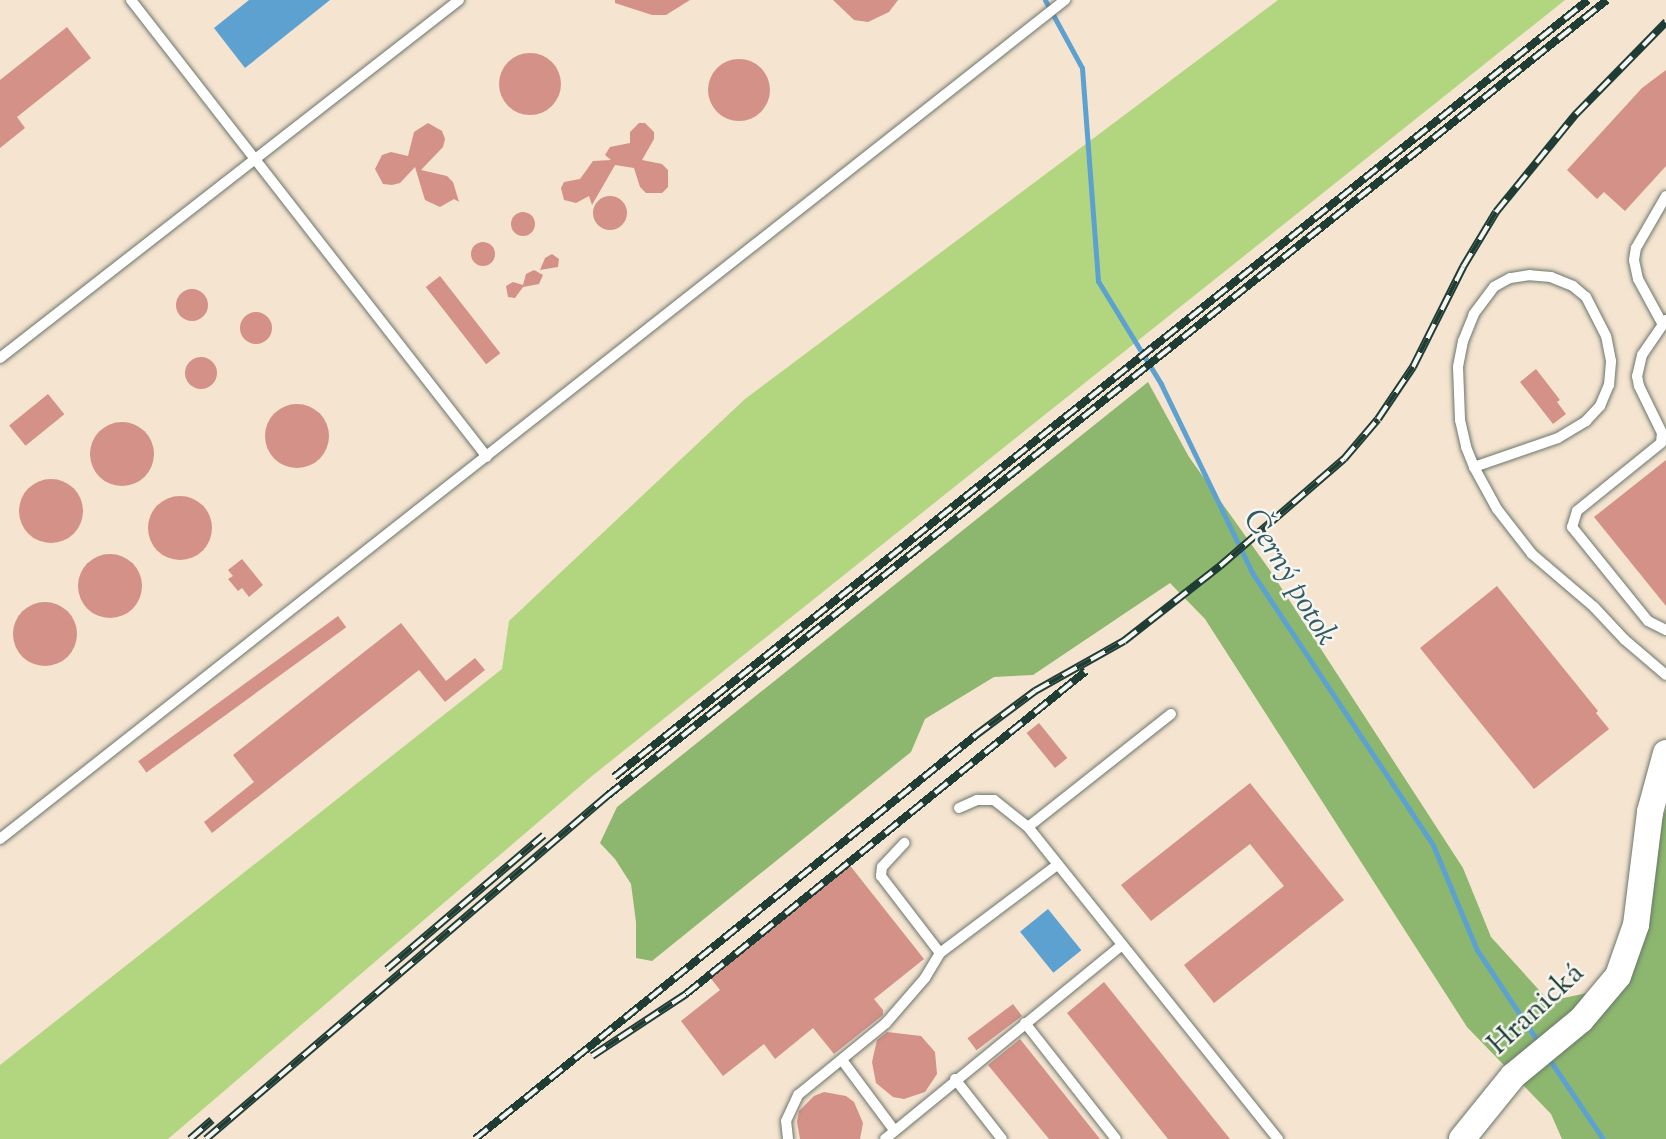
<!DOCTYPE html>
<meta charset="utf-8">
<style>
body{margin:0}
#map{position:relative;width:1666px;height:1139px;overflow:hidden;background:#f5e4d0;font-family:"Sorts Mill Goudy",serif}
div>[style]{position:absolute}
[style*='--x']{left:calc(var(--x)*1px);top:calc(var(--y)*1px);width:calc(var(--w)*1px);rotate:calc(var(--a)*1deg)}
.green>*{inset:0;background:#b2d67f}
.forest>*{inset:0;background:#8db76e}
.water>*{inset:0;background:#5da1d1;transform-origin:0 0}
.stream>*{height:5px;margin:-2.5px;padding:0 2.5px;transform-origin:2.5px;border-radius:2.5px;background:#5da1d1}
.building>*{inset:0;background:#d49188;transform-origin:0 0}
.round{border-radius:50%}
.roads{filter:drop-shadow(0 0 2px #6a776b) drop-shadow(0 0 2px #6a776b)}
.service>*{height:10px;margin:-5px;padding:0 5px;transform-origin:5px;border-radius:5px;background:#fff}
.tertiary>*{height:26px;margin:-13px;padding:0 13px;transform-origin:13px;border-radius:13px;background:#fff}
.rail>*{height:8px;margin-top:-4px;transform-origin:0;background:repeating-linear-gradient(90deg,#f6f6f2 0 16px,#1f3d34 0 32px);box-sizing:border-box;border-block:2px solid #1f3d34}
span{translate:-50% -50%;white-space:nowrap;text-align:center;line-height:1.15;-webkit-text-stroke:5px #f6f6f2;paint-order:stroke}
.street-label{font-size:30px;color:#1f3d34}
.water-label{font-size:32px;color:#325b63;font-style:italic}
</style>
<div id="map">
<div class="green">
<i style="clip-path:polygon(1278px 0,1565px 0,592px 776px,168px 1139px,0 1139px,0 1065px,502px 669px,509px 621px,745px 399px)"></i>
</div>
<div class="forest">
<i style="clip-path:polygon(1148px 382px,1189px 457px,1269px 569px,1463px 868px,1491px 937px,1549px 1001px,1592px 992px,1623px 943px,1666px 808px,1666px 1139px,1562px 1139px,1551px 1114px,1467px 1027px,1205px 619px,1170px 583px,1033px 675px,994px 677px,925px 719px,911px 752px,652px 961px,636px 958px,636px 922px,631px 884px,615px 859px,600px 843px,617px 807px)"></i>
</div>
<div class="water">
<i style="clip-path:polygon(249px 0,330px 0,245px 68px,214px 28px)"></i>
<i style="left:1048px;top:909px;width:53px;height:36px;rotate:51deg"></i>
</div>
<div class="stream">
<i style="--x:1045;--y:0;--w:77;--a:61.4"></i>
<i style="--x:1082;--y:68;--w:214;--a:85.7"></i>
<i style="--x:1098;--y:281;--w:121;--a:58.5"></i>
<i style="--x:1161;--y:384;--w:211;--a:64.2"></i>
<i style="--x:1253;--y:574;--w:325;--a:56.4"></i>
<i style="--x:1433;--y:845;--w:114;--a:67.3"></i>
<i style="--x:1477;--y:950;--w:114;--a:56.4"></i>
<i style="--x:1547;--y:1056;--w:100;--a:56"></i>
</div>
<div class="building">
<i style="clip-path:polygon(615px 0,690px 0,666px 15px,652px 15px,615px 3px)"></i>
<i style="clip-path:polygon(833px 0,898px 0,889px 12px,868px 22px,854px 20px)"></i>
<i style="clip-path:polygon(67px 27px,91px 58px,17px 117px,25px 128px,0 148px,0 80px)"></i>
<i class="round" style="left:499px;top:53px;width:62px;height:62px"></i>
<i class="round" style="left:708px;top:59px;width:62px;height:62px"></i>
<i style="clip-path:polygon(1666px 70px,1666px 166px,1625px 211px,1604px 192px,1597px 199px,1567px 170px,1642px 88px)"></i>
<i style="clip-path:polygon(428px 123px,442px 131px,445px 139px,443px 147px,421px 170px,447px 176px,453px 182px,459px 202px,454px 199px,440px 207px,425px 200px,415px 167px,400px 183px,392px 185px,383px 184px,375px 169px,382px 155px,391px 152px,408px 156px,414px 132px)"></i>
<i style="clip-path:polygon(639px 123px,645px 123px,654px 132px,654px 139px,642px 160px,662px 164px,668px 170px,668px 187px,662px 193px,646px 193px,640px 187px,634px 168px,615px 165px,592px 205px,589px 196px,576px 203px,564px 200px,561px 188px,564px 182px,580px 179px,593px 161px,611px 160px,605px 155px,610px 147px,630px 143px,630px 132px)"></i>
<i class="round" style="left:593px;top:196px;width:34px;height:34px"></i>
<i class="round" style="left:511px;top:212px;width:24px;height:24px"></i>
<i class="round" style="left:471px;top:242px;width:24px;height:24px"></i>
<i style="clip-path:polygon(552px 254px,559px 259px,558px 267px,540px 270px,545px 258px)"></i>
<i style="clip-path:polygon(534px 270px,543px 275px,539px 284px,523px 287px,515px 298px,508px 297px,506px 286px,513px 282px,523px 285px,526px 274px)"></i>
<i style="left:440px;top:276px;width:98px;height:18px;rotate:52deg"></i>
<i class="round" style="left:176px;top:289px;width:32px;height:32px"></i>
<i class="round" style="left:240px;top:312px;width:32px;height:32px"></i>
<i class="round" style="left:185px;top:357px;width:32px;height:32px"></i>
<i style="clip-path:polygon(1536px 369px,1560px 400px,1557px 402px,1566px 414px,1553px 424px,1520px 382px)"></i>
<i style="left:48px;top:394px;width:26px;height:50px;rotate:51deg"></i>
<i class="round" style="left:265px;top:404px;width:64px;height:64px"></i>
<i class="round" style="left:90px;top:422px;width:64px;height:64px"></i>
<i style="clip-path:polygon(1666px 460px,1666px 606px,1594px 517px)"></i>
<i class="round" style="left:19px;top:479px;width:64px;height:64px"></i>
<i class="round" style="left:148px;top:496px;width:64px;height:64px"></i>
<i class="round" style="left:78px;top:554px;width:64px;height:64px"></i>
<i style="clip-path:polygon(242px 559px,263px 585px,249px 597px,242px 588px,238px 591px,228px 579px,233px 576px,228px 570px)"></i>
<i style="clip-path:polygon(1497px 586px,1598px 711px,1596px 713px,1609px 729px,1534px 789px,1420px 648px)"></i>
<i class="round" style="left:13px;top:602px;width:64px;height:64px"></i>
<i style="left:338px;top:616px;width:14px;height:247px;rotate:54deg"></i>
<i style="clip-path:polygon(401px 623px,446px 681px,475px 658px,485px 670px,445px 702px,419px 670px,212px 833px,204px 822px,254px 782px,233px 755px)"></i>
<i style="left:1039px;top:723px;width:45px;height:16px;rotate:51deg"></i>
<i style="clip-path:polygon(1250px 783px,1344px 900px,1214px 1003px,1184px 965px,1284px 886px,1250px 844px,1151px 921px,1121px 885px)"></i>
<i style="clip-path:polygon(848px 863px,924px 959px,874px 999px,883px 1010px,883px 1015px,834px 1054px,813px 1028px,775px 1059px,764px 1044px,723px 1076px,681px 1021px,720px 990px,709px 976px)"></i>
<i style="clip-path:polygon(1104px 982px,1230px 1139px,1168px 1139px,1067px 1013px)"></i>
<i style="left:1013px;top:1004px;width:15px;height:57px;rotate:53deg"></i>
<i style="clip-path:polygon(887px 1032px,921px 1036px,935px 1052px,937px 1074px,925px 1092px,904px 1099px,893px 1097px,876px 1083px,872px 1062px,877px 1040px)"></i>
<i style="clip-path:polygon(1020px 1039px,1100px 1139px,1049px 1139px,988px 1065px)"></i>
<i style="clip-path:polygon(824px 1092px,846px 1096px,854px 1102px,863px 1123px,860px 1139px,800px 1139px,797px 1122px,799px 1111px,814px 1096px)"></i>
</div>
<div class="roads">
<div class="service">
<i style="--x:131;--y:0;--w:579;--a:52.08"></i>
<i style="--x:1666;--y:320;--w:42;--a:124.4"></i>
<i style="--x:1642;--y:355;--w:22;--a:103"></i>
<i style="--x:1637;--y:376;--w:10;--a:79"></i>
<i style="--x:1639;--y:386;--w:52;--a:63.9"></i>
<i style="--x:1662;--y:433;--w:10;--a:96"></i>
<i style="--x:1661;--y:443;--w:108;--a:141"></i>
<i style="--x:1577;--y:511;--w:17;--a:107"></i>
<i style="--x:1572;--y:527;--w:121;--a:51"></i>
<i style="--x:1648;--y:621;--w:20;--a:27"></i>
<i style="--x:1662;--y:323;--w:50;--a:-118.6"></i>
<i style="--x:1638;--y:279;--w:19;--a:-102"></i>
<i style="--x:1634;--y:260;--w:12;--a:-81"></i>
<i style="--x:1636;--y:248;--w:60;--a:-60"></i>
<i style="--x:0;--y:358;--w:582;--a:-37.95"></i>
<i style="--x:1474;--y:467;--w:89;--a:-19"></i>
<i style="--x:1558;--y:438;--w:33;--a:-31"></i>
<i style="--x:1586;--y:421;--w:21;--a:-47"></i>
<i style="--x:1600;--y:406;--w:23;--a:-67"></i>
<i style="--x:1609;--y:385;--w:24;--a:-85"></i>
<i style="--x:1611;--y:361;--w:25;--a:-101"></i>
<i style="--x:1606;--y:336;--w:44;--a:-117.1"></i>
<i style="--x:1586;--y:297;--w:17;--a:-140"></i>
<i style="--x:1573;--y:286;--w:24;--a:-158"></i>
<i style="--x:1551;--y:277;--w:21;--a:-175"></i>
<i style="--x:1530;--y:275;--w:20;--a:171"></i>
<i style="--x:1510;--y:278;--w:18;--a:151"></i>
<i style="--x:1494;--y:287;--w:34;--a:127"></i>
<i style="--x:1474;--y:314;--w:29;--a:112"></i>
<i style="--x:1463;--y:341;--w:26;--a:101"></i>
<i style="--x:1458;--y:367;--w:53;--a:87.8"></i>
<i style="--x:1460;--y:420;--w:28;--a:77"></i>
<i style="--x:1466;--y:447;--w:22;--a:68"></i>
<i style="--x:1474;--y:467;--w:48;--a:61.3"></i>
<i style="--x:1497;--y:509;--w:57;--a:52.1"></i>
<i style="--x:1532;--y:554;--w:82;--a:40.5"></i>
<i style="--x:1594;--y:607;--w:45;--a:46.8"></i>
<i style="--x:1625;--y:640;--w:54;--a:40.5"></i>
<i style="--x:1171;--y:714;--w:182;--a:141.7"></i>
<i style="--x:1028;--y:827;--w:400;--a:51.3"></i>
<i style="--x:959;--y:808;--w:20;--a:-24"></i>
<i style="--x:977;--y:800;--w:17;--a:0"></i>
<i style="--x:994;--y:800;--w:43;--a:38.5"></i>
<i style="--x:0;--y:839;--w:1356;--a:-38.23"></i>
<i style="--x:940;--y:953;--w:146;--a:-36.9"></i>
<i style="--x:1025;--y:1023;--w:147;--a:51.9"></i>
<i style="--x:842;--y:1060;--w:87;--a:53.4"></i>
<i style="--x:955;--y:1079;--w:76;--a:51.9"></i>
<i style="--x:788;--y:1139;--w:18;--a:-96"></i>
<i style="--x:786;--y:1121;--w:29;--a:-65"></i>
<i style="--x:798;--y:1095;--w:114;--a:-39.3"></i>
<i style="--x:886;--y:1023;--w:60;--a:-49.1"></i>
<i style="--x:925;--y:978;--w:29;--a:-59"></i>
<i style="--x:940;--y:953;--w:97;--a:-127.5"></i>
<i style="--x:881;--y:876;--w:9;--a:-84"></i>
<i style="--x:882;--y:867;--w:33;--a:-47"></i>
<i style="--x:885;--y:1139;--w:305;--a:-39.3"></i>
</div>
<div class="tertiary">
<i style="--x:1462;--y:1139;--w:81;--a:-51"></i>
<i style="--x:1513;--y:1076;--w:88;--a:-39.5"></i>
<i style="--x:1581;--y:1020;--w:57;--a:-49.9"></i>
<i style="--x:1618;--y:976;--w:54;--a:-70.6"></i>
<i style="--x:1636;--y:925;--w:114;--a:-82.9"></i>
<i style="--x:1650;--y:812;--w:61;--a:-74.8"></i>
</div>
</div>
<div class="rail">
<i style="--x:614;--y:777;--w:1246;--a:-38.58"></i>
<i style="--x:387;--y:969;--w:206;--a:-40.5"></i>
<i style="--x:592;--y:1056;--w:113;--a:-33.4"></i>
<i style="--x:686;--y:994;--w:514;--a:-38.92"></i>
<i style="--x:190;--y:1139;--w:29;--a:-41"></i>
<i style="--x:206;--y:1139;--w:528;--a:-40.54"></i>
<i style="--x:607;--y:796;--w:1278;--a:-38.52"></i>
<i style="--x:475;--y:1139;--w:644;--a:-38.88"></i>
<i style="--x:976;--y:735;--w:74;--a:-36.7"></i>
<i style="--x:1035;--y:691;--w:102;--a:-29.3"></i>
<i style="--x:1124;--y:641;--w:122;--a:-38"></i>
<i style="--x:1220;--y:566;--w:164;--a:-40.8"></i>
<i style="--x:1344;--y:459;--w:52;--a:-49.6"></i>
<i style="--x:1378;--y:419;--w:63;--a:-56.1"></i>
<i style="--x:1413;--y:367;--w:112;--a:-63.4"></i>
<i style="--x:1463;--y:267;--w:64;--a:-59"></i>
<i style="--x:1496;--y:212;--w:127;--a:-50.8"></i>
<i style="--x:1576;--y:114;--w:129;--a:-45.6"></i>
</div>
<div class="street-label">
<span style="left:1537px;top:1010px;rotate:-43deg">Hranická</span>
</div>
<div class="water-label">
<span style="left:1289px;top:578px;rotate:59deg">Černý potok</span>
</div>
</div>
